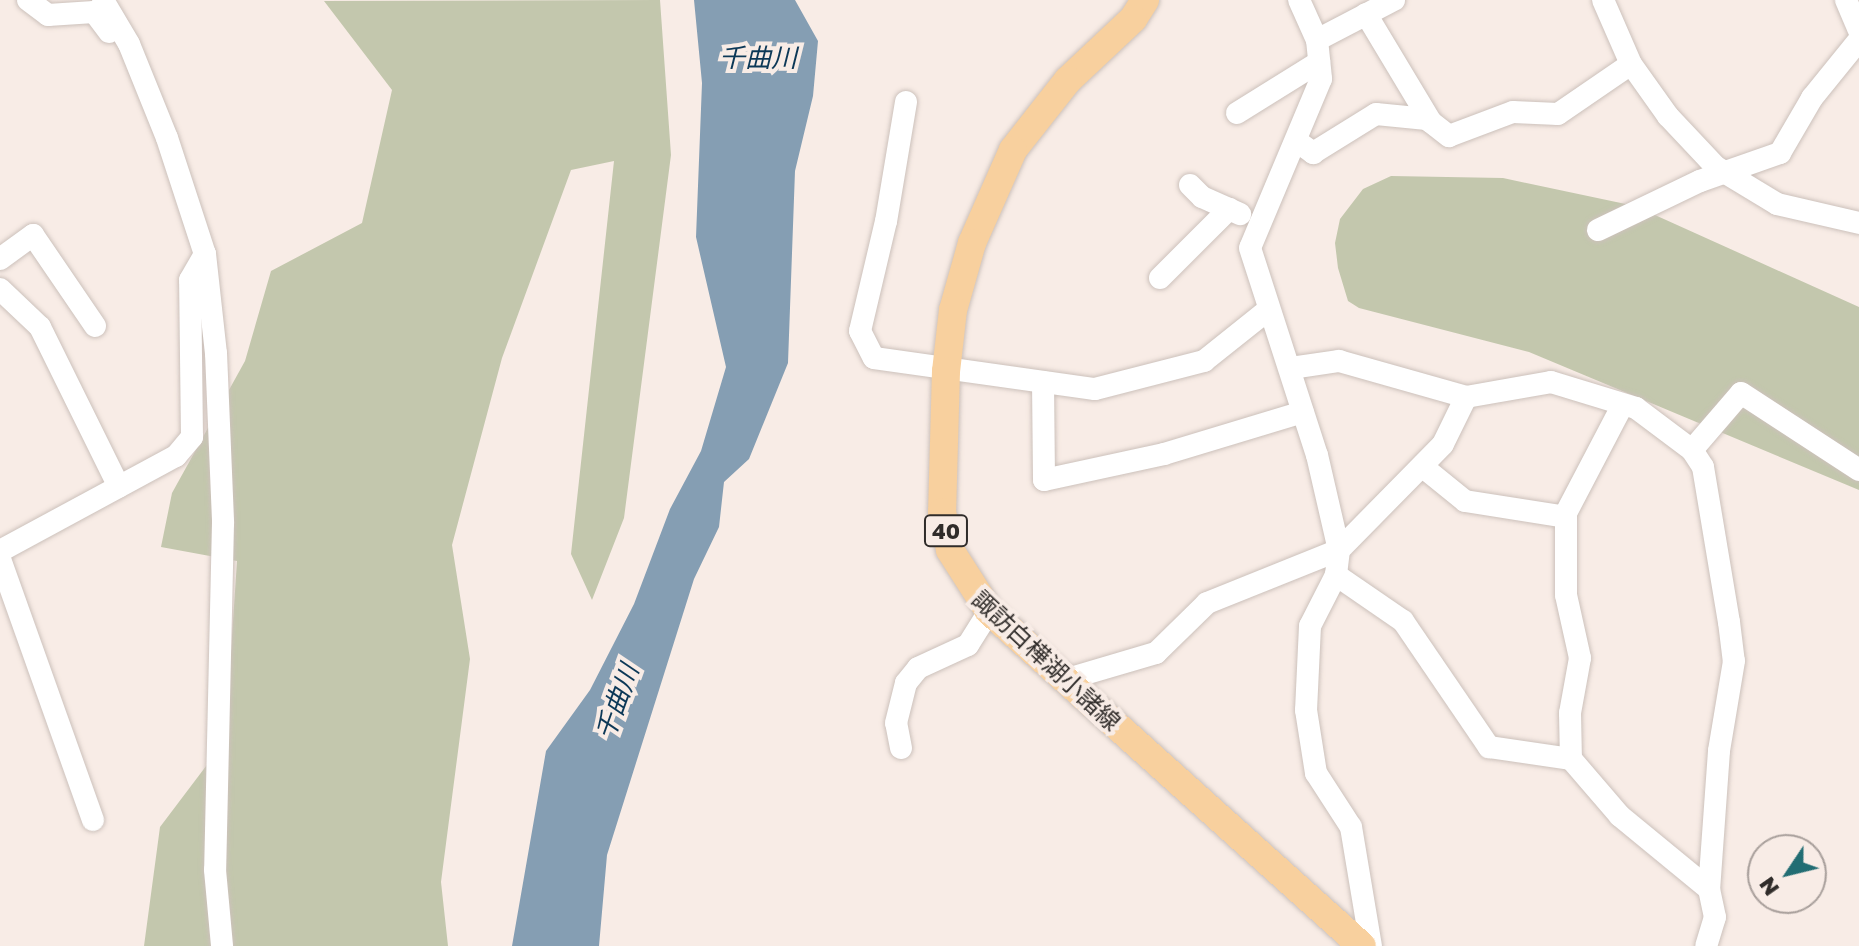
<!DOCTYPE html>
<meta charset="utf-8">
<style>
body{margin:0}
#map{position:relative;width:1859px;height:946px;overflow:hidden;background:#f8ece6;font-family:"Golos Text","Noto Sans JP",sans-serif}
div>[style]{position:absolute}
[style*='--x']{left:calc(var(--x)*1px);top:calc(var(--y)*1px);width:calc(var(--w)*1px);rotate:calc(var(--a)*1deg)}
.green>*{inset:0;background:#c3c7ad}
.water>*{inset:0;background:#859eb3}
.roads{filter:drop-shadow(0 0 2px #ccc1bb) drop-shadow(0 0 2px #ccc1bb)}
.minor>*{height:22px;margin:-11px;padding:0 11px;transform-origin:11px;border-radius:11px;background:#fff}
.major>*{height:28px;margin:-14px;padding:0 14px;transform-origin:14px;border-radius:14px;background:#f8d09e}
span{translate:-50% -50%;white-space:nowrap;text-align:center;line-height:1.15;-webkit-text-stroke:8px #f8ece6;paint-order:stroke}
.shield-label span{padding:2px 6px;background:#f8ece6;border:2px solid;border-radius:6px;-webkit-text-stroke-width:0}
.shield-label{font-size:22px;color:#302c2a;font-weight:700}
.street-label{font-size:24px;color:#302c2a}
.water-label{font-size:26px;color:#0c3857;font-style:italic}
.north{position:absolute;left:1747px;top:834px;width:80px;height:80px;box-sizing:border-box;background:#f8ece6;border:2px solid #a89f9b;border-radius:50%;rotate:235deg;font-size:22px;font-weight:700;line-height:32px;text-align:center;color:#302c2a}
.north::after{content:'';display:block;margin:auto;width:28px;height:36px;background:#226d73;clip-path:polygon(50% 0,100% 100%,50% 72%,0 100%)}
</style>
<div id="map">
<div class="green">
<i style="clip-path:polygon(660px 0,671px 155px,624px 518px,592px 600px,571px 554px,614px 161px,571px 170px,502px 358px,452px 545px,470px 659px,441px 882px,448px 946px,144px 946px,160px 827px,225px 741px,237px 561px,161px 547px,172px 493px,245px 361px,271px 271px,362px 223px,392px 90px,324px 1px)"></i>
<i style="clip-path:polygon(1391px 176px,1503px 178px,1635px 206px,1859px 307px,1859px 490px,1529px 352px,1359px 308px,1348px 301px,1338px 268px,1335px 243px,1340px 219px,1363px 189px)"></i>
</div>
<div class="water">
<i style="clip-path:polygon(694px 0,795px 0,818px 41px,813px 96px,795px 171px,788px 363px,749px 459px,724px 482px,719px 527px,694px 579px,607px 855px,599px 946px,512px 946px,546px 751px,590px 690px,634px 604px,670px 509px,701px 451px,726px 367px,696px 237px,702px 83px)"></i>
</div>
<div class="roads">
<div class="minor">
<i style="--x:28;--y:0;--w:25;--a:37"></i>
<i style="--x:48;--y:15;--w:46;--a:-3.7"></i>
<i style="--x:94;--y:12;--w:25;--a:53"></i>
<i style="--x:103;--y:0;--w:51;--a:59.4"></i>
<i style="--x:129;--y:44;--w:101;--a:68"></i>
<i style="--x:167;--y:138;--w:122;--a:71.9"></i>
<i style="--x:205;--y:254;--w:100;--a:83.7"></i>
<i style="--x:216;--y:353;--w:170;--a:87.6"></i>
<i style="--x:223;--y:523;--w:347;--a:91.3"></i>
<i style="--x:215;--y:870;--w:76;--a:84.7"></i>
<i style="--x:1299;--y:0;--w:44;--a:65.8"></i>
<i style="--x:1317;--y:40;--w:39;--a:84"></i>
<i style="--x:1321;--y:79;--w:183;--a:112.8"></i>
<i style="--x:1250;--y:248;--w:218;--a:72.1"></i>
<i style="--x:1317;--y:455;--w:98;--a:77"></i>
<i style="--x:1339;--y:550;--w:25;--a:97"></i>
<i style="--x:1336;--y:575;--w:57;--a:117"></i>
<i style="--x:1310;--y:626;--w:84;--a:92.7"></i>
<i style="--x:1306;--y:710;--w:64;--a:81"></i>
<i style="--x:1316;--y:773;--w:64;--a:57.1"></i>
<i style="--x:1351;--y:827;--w:121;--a:80.5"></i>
<i style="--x:1603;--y:0;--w:70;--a:66.4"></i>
<i style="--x:1631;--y:64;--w:64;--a:54.6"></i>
<i style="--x:1668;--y:116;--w:70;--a:46.7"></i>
<i style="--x:1716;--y:167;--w:71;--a:31.2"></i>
<i style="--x:1777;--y:204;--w:84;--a:13"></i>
<i style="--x:1846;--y:0;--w:33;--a:67"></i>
<i style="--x:1366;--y:14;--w:126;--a:59"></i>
<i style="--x:1317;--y:40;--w:87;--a:-27.5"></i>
<i style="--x:906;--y:102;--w:121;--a:99.5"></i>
<i style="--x:886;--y:221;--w:113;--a:103.3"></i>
<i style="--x:860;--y:331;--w:30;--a:63"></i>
<i style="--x:874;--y:358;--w:223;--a:8"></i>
<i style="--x:1095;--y:389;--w:113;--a:-14.4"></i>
<i style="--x:1204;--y:361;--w:82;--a:-38.6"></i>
<i style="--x:1237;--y:113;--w:97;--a:-31.9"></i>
<i style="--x:1298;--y:142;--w:19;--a:36"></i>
<i style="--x:1313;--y:153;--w:74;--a:-31.8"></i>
<i style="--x:1376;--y:114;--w:51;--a:5.6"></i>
<i style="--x:1427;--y:119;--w:28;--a:38"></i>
<i style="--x:1449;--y:136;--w:68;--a:-20.6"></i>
<i style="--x:1513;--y:112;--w:45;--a:2.5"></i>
<i style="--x:1558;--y:114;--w:88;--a:-34.4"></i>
<i style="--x:1190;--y:185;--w:17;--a:45"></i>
<i style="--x:1202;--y:197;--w:42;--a:24.1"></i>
<i style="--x:1598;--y:230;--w:113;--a:-25.7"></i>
<i style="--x:1700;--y:181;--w:85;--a:-19.3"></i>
<i style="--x:1780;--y:153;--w:64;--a:-59.8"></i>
<i style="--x:1812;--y:98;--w:75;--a:-51"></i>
<i style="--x:0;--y:259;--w:41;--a:-36"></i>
<i style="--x:33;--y:235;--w:110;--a:55.7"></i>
<i style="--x:1160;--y:278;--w:98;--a:-45"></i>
<i style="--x:0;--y:289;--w:55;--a:43.5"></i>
<i style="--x:40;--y:327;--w:178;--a:63.7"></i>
<i style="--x:1291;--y:368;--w:49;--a:-8.3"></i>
<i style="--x:1339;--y:361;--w:132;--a:15.8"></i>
<i style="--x:1043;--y:382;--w:98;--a:89.4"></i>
<i style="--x:1044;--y:480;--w:123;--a:-12.2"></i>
<i style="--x:1164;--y:454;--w:145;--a:-16.8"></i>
<i style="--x:1621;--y:408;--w:119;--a:117.6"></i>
<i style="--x:1566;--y:513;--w:82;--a:90"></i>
<i style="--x:1566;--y:595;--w:65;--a:77.5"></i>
<i style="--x:1580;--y:658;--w:56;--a:100.3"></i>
<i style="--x:1570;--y:713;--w:46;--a:88.8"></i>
<i style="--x:1571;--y:759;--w:75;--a:49.3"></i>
<i style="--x:1620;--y:816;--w:115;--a:39.4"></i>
<i style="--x:1692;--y:450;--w:75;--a:-49.3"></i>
<i style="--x:1741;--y:393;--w:141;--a:33.1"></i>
<i style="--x:1423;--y:467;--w:54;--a:39"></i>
<i style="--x:1465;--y:501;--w:102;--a:9"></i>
<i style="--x:0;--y:551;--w:200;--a:-28.4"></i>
<i style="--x:176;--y:456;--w:25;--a:-50"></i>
<i style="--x:192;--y:437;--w:157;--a:-90.7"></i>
<i style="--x:190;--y:280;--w:30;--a:-60"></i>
<i style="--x:0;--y:559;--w:277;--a:70.4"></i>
<i style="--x:1336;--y:575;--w:81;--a:34.5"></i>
<i style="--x:1403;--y:621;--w:153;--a:55.7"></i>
<i style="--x:1489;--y:747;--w:83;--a:8.3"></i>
<i style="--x:1064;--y:680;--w:96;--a:-16.4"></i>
<i style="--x:1156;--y:653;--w:71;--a:-44.4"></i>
<i style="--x:1207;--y:603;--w:142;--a:-21.9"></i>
<i style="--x:1339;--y:550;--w:148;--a:-45.5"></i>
<i style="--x:1443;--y:444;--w:52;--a:-63.9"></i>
<i style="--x:1466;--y:397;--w:86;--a:-10"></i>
<i style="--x:1551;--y:382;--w:89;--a:17"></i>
<i style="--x:1636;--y:408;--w:70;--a:36.9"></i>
<i style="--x:1692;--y:450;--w:20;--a:57"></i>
<i style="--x:1703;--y:467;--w:157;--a:80.5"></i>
<i style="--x:1729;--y:622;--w:39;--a:83"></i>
<i style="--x:1734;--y:661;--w:91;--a:99.5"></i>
<i style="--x:1719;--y:751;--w:138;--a:94.1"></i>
<i style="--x:1709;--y:889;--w:29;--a:78"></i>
<i style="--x:1715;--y:917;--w:30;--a:107"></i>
<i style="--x:901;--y:748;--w:25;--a:-101"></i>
<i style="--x:896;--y:723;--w:41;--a:-76"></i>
<i style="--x:906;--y:683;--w:19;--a:-51"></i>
<i style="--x:918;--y:668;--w:55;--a:-24.7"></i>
<i style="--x:968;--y:645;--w:40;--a:-58"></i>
</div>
<div class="major">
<i style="--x:1145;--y:0;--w:22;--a:122"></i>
<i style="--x:1133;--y:19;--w:89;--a:136.8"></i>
<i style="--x:1068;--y:80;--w:89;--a:128.2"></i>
<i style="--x:1013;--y:150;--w:102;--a:113.8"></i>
<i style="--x:972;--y:243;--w:70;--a:105.8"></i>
<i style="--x:953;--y:310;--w:61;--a:96.5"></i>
<i style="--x:946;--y:371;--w:141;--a:91.6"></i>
<i style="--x:942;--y:512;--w:39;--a:78"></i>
<i style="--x:950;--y:550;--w:72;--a:57.4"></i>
<i style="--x:989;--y:611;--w:501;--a:41.93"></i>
</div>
</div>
<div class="shield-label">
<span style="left:946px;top:531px">40</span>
</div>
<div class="street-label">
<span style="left:1047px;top:660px;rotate:43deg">諏訪白樺湖小諸線</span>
</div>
<div class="water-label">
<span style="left:758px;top:58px">千曲川</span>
<span style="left:617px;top:702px;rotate:-70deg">千曲川</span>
</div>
<div class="north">N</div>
</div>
